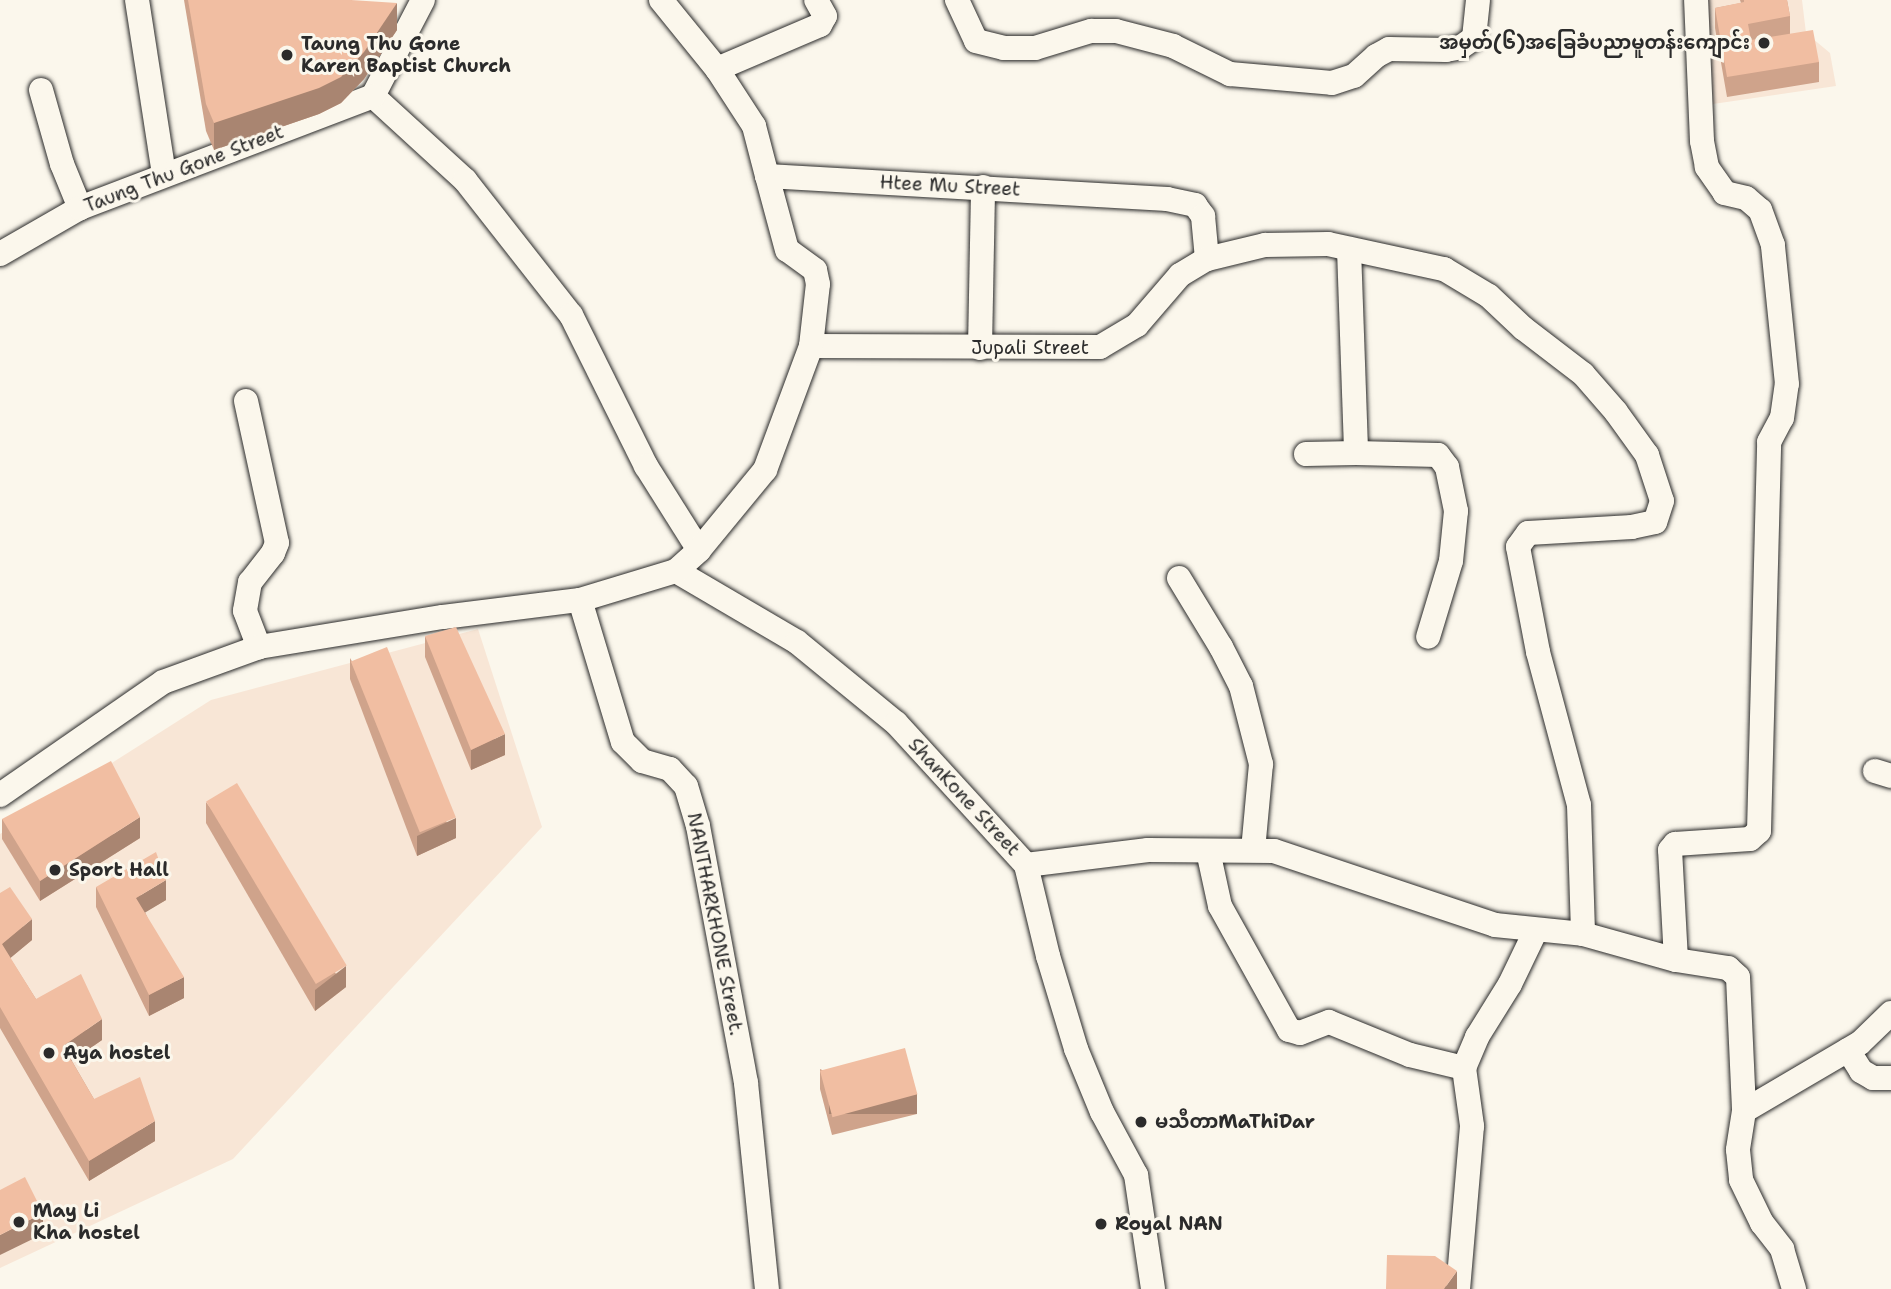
<!DOCTYPE html>
<meta charset="utf-8">
<style>
body{margin:0}
#map{position:relative;width:1891px;height:1289px;overflow:hidden;background:#fbf7ec;font-family:"Shantell Sans","Noto Sans Myanmar",sans-serif}
div>[style]{position:absolute}
[style*='--x']{left:calc(var(--x)*1px);top:calc(var(--y)*1px);width:calc(var(--w)*1px);rotate:calc(var(--a)*1deg)}
.built>*{inset:0;background:#f8e6d6}
.roads{filter:drop-shadow(0 0 2px #2b2b2b) drop-shadow(0 0 2px #2b2b2b)}
.street>*{height:24px;margin:-12px;padding:0 12px;transform-origin:12px;border-radius:12px;background:#fbf7ec}
.wall>*{inset:0;background:#cfa38b}
.shaded-wall>*{inset:0;background:#a98571;transform-origin:0 0}
.building>*{inset:0;background:#f1bea2;transform-origin:0 0}
.dots>*{width:19px;height:19px;translate:-50% -50%;box-sizing:border-box;border:4px solid #fbf7ec;border-radius:50%}
span{translate:-50% -50%;white-space:nowrap;text-align:center;line-height:1.15;-webkit-text-stroke:6px #fbf7ec;paint-order:stroke}
.poi-label{font-size:19px;color:#2b2b2b;font-weight:700}
.right{translate:-100% -50%;text-align:right}
.left{translate:0 -50%;text-align:left}
.street-label{font-size:19px;color:#2b2b2b}
</style>
<div id="map">
<div class="built">
<i style="clip-path:polygon(1708px 0,1802px 0,1806px 33px,1830px 53px,1836px 86px,1713px 104px)"></i>
<i style="clip-path:polygon(478px 629px,542px 827px,233px 1159px,0 1268px,0 834px,211px 700px)"></i>
</div>
<div class="roads">
<div class="street">
<i style="--x:137;--y:0;--w:177;--a:81.2"></i>
<i style="--x:661;--y:0;--w:89;--a:50.9"></i>
<i style="--x:717;--y:69;--w:68;--a:57"></i>
<i style="--x:754;--y:126;--w:52;--a:75.4"></i>
<i style="--x:767;--y:176;--w:401;--a:3.3"></i>
<i style="--x:1167;--y:199;--w:29;--a:12"></i>
<i style="--x:1195;--y:205;--w:14;--a:54"></i>
<i style="--x:1203;--y:216;--w:43;--a:84.7"></i>
<i style="--x:957;--y:0;--w:45;--a:65.1"></i>
<i style="--x:976;--y:41;--w:29;--a:14"></i>
<i style="--x:1004;--y:48;--w:31;--a:0"></i>
<i style="--x:1035;--y:48;--w:59;--a:-16.9"></i>
<i style="--x:1091;--y:31;--w:25;--a:0"></i>
<i style="--x:1116;--y:31;--w:59;--a:14.7"></i>
<i style="--x:1173;--y:46;--w:64;--a:26.2"></i>
<i style="--x:1230;--y:74;--w:102;--a:5"></i>
<i style="--x:1332;--y:83;--w:23;--a:-18"></i>
<i style="--x:1354;--y:76;--w:30;--a:-42"></i>
<i style="--x:1376;--y:56;--w:15;--a:-28"></i>
<i style="--x:1389;--y:49;--w:57;--a:1"></i>
<i style="--x:1446;--y:50;--w:15;--a:-11"></i>
<i style="--x:1461;--y:47;--w:16;--a:-35"></i>
<i style="--x:1474;--y:38;--w:38;--a:-84"></i>
<i style="--x:717;--y:69;--w:112;--a:-23.1"></i>
<i style="--x:820;--y:25;--w:10;--a:-61"></i>
<i style="--x:825;--y:16;--w:18;--a:-119"></i>
<i style="--x:41;--y:90;--w:77;--a:74.2"></i>
<i style="--x:62;--y:164;--w:48;--a:67.8"></i>
<i style="--x:373;--y:96;--w:125;--a:42.4"></i>
<i style="--x:465;--y:180;--w:172;--a:51.9"></i>
<i style="--x:571;--y:315;--w:169;--a:63.6"></i>
<i style="--x:646;--y:466;--w:99;--a:57.8"></i>
<i style="--x:373;--y:96;--w:108;--a:-62.5"></i>
<i style="--x:1349;--y:249;--w:204;--a:88"></i>
<i style="--x:1356;--y:453;--w:82;--a:1.4"></i>
<i style="--x:1438;--y:455;--w:15;--a:53"></i>
<i style="--x:1447;--y:467;--w:45;--a:78.4"></i>
<i style="--x:1456;--y:511;--w:50;--a:95.7"></i>
<i style="--x:1451;--y:561;--w:79;--a:106.8"></i>
<i style="--x:0;--y:254;--w:92;--a:-29.9"></i>
<i style="--x:80;--y:208;--w:314;--a:-20.9"></i>
<i style="--x:811;--y:346;--w:289;--a:0.2"></i>
<i style="--x:1100;--y:347;--w:43;--a:-30.7"></i>
<i style="--x:1137;--y:325;--w:66;--a:-49.3"></i>
<i style="--x:1180;--y:275;--w:31;--a:-31"></i>
<i style="--x:1207;--y:259;--w:60;--a:-13.6"></i>
<i style="--x:1265;--y:245;--w:63;--a:-0.9"></i>
<i style="--x:1328;--y:244;--w:119;--a:12.2"></i>
<i style="--x:1444;--y:269;--w:52;--a:31"></i>
<i style="--x:1489;--y:296;--w:47;--a:43.3"></i>
<i style="--x:1523;--y:328;--w:76;--a:37.5"></i>
<i style="--x:1583;--y:374;--w:50;--a:49"></i>
<i style="--x:1616;--y:412;--w:53;--a:54.2"></i>
<i style="--x:1647;--y:455;--w:48;--a:71.9"></i>
<i style="--x:1662;--y:501;--w:22;--a:108"></i>
<i style="--x:1655;--y:522;--w:24;--a:168"></i>
<i style="--x:1632;--y:527;--w:104;--a:176.7"></i>
<i style="--x:1528;--y:533;--w:17;--a:126"></i>
<i style="--x:1518;--y:547;--w:107;--a:79.2"></i>
<i style="--x:1538;--y:652;--w:158;--a:75"></i>
<i style="--x:1579;--y:805;--w:129;--a:88.2"></i>
<i style="--x:980;--y:348;--w:161;--a:-88.9"></i>
<i style="--x:246;--y:401;--w:145;--a:77.7"></i>
<i style="--x:277;--y:543;--w:11;--a:112"></i>
<i style="--x:273;--y:553;--w:37;--a:128"></i>
<i style="--x:250;--y:582;--w:29;--a:100"></i>
<i style="--x:245;--y:611;--w:39;--a:69"></i>
<i style="--x:1306;--y:454;--w:50;--a:-1.1"></i>
<i style="--x:676;--y:571;--w:140;--a:30.4"></i>
<i style="--x:797;--y:642;--w:128;--a:39.3"></i>
<i style="--x:896;--y:723;--w:193;--a:47.5"></i>
<i style="--x:1026;--y:865;--w:94;--a:76.4"></i>
<i style="--x:1048;--y:956;--w:97;--a:73.2"></i>
<i style="--x:1076;--y:1049;--w:68;--a:67.6"></i>
<i style="--x:1102;--y:1112;--w:72;--a:61.6"></i>
<i style="--x:1136;--y:1175;--w:115;--a:81.5"></i>
<i style="--x:1179;--y:578;--w:81;--a:58.7"></i>
<i style="--x:1221;--y:647;--w:44;--a:62.9"></i>
<i style="--x:1241;--y:686;--w:81;--a:75.6"></i>
<i style="--x:1261;--y:764;--w:86;--a:95.3"></i>
<i style="--x:580;--y:600;--w:148;--a:73.2"></i>
<i style="--x:623;--y:742;--w:27;--a:45"></i>
<i style="--x:642;--y:761;--w:29;--a:16"></i>
<i style="--x:670;--y:769;--w:23;--a:47"></i>
<i style="--x:686;--y:786;--w:42;--a:73.3"></i>
<i style="--x:698;--y:826;--w:261;--a:79.4"></i>
<i style="--x:746;--y:1083;--w:207;--a:84.2"></i>
<i style="--x:1875;--y:771;--w:17;--a:17"></i>
<i style="--x:0;--y:795;--w:198;--a:-34.7"></i>
<i style="--x:163;--y:682;--w:102;--a:-20"></i>
<i style="--x:259;--y:647;--w:186;--a:-9.3"></i>
<i style="--x:443;--y:617;--w:138;--a:-7.1"></i>
<i style="--x:580;--y:600;--w:100;--a:-16.8"></i>
<i style="--x:676;--y:571;--w:31;--a:-42"></i>
<i style="--x:699;--y:550;--w:104;--a:-50.5"></i>
<i style="--x:765;--y:470;--w:132;--a:-69.6"></i>
<i style="--x:811;--y:346;--w:62;--a:-83.6"></i>
<i style="--x:818;--y:284;--w:14;--a:-102"></i>
<i style="--x:815;--y:270;--w:34;--a:-144"></i>
<i style="--x:787;--y:250;--w:77;--a:-105.1"></i>
<i style="--x:1208;--y:851;--w:56;--a:77.7"></i>
<i style="--x:1220;--y:906;--w:142;--a:60.9"></i>
<i style="--x:1289;--y:1030;--w:11;--a:15"></i>
<i style="--x:1300;--y:1033;--w:31;--a:-21"></i>
<i style="--x:1329;--y:1022;--w:87;--a:22.2"></i>
<i style="--x:1410;--y:1055;--w:56;--a:13.5"></i>
<i style="--x:1464;--y:1068;--w:59;--a:82.1"></i>
<i style="--x:1472;--y:1126;--w:164;--a:94.9"></i>
<i style="--x:1026;--y:865;--w:123;--a:-7"></i>
<i style="--x:1148;--y:850;--w:126;--a:0.5"></i>
<i style="--x:1274;--y:851;--w:233;--a:18.5"></i>
<i style="--x:1495;--y:925;--w:88;--a:5.8"></i>
<i style="--x:1583;--y:934;--w:97;--a:15.6"></i>
<i style="--x:1676;--y:960;--w:53;--a:8.7"></i>
<i style="--x:1728;--y:968;--w:13;--a:42"></i>
<i style="--x:1738;--y:977;--w:134;--a:87.4"></i>
<i style="--x:1744;--y:1111;--w:39;--a:99"></i>
<i style="--x:1738;--y:1150;--w:30;--a:84"></i>
<i style="--x:1741;--y:1180;--w:48;--a:64"></i>
<i style="--x:1762;--y:1223;--w:33;--a:52"></i>
<i style="--x:1782;--y:1249;--w:42;--a:73.3"></i>
<i style="--x:1676;--y:960;--w:110;--a:-93.1"></i>
<i style="--x:1670;--y:850;--w:8;--a:-50"></i>
<i style="--x:1675;--y:844;--w:75;--a:-3.8"></i>
<i style="--x:1750;--y:839;--w:12;--a:-42"></i>
<i style="--x:1759;--y:831;--w:389;--a:-88.5"></i>
<i style="--x:1769;--y:442;--w:27;--a:-62"></i>
<i style="--x:1782;--y:418;--w:34;--a:-82"></i>
<i style="--x:1787;--y:384;--w:140;--a:-95.8"></i>
<i style="--x:1773;--y:245;--w:37;--a:-110"></i>
<i style="--x:1760;--y:210;--w:18;--a:-139"></i>
<i style="--x:1746;--y:198;--w:22;--a:-167"></i>
<i style="--x:1725;--y:193;--w:32;--a:-125"></i>
<i style="--x:1707;--y:167;--w:26;--a:-101"></i>
<i style="--x:1702;--y:141;--w:141;--a:-92.4"></i>
<i style="--x:1848;--y:1050;--w:25;--a:58"></i>
<i style="--x:1861;--y:1071;--w:14;--a:30"></i>
<i style="--x:1873;--y:1078;--w:18;--a:0"></i>
<i style="--x:1464;--y:1068;--w:34;--a:-67"></i>
<i style="--x:1477;--y:1037;--w:62;--a:-58.1"></i>
<i style="--x:1510;--y:984;--w:60;--a:-64.3"></i>
<i style="--x:1744;--y:1111;--w:134;--a:-30.4"></i>
<i style="--x:1860;--y:1043;--w:43;--a:-44.1"></i>
</div>
</div>
<div class="wall">
<i style="clip-path:polygon(184px 0,351px 0,397px 30px,364px 79px,341px 103px,319px 114px,214px 150px,206px 131px)"></i>
<i style="clip-path:polygon(1740px 0,1787px 0,1790px 16px,1790px 34px,1819px 62px,1819px 82px,1727px 97px,1715px 28px,1715px 8px,1741px 3px)"></i>
<i style="clip-path:polygon(425px 636px,505px 755px,471px 770px,425px 657px)"></i>
<i style="clip-path:polygon(350px 658px,456px 838px,417px 856px,350px 679px)"></i>
<i style="clip-path:polygon(206px 802px,346px 987px,315px 1011px,206px 823px)"></i>
<i style="clip-path:polygon(2px 819px,140px 838px,40px 901px,2px 839px)"></i>
<i style="clip-path:polygon(96px 887px,166px 900px,145px 912px,184px 998px,149px 1016px,96px 907px)"></i>
<i style="clip-path:polygon(0 893px,32px 940px,10px 958px,36px 999px,102px 1040px,72px 1061px,94px 1099px,155px 1141px,89px 1181px,0 1028px)"></i>
<i style="clip-path:polygon(820px 1069px,917px 1114px,832px 1135px,820px 1089px)"></i>
</div>
<div class="shaded-wall">
<i style="clip-path:polygon(397px 3px,397px 30px,364px 79px,341px 103px,319px 114px,214px 150px,214px 123px)"></i>
<i style="clip-path:polygon(505px 734px,505px 755px,471px 770px,471px 750px)"></i>
<i style="clip-path:polygon(140px 817px,140px 838px,40px 901px,40px 881px)"></i>
<i style="clip-path:polygon(456px 818px,456px 838px,417px 856px,417px 836px)"></i>
<i style="clip-path:polygon(166px 880px,166px 900px,136px 918px,136px 898px)"></i>
<i style="clip-path:polygon(32px 919px,32px 940px,2px 965px,2px 944px)"></i>
<i style="clip-path:polygon(346px 966px,346px 987px,315px 1011px,315px 990px)"></i>
<i style="clip-path:polygon(184px 977px,184px 998px,149px 1016px,149px 995px)"></i>
<i style="clip-path:polygon(102px 1019px,102px 1040px,63px 1067px,63px 1046px)"></i>
<i style="left:917px;top:1094px;width:20px;height:88px;rotate:90deg"></i>
<i style="clip-path:polygon(155px 1121px,155px 1141px,89px 1181px,89px 1161px)"></i>
<i style="clip-path:polygon(43px 1213px,43px 1234px,0 1255px,0 1235px)"></i>
<i style="clip-path:polygon(1457px 1271px,1457px 1289px,1444px 1289px)"></i>
</div>
<div class="building">
<i style="clip-path:polygon(188px 0,351px 0,397px 3px,364px 52px,341px 77px,319px 88px,214px 123px,206px 104px)"></i>
<i style="clip-path:polygon(1744px 0,1787px 0,1790px 16px,1748px 24px,1751px 40px,1813px 30px,1819px 62px,1727px 77px,1715px 8px,1744px 2px)"></i>
<i style="clip-path:polygon(456px 627px,505px 734px,471px 750px,425px 636px)"></i>
<i style="left:387px;top:647px;width:184px;height:39px;rotate:68deg"></i>
<i style="clip-path:polygon(111px 761px,140px 817px,40px 881px,2px 819px)"></i>
<i style="left:237px;top:783px;width:213px;height:36px;rotate:59deg"></i>
<i style="clip-path:polygon(156px 852px,166px 880px,136px 898px,184px 977px,149px 995px,96px 887px)"></i>
<i style="clip-path:polygon(10px 887px,32px 919px,2px 944px,36px 999px,81px 974px,102px 1019px,63px 1046px,94px 1099px,140px 1077px,155px 1121px,89px 1161px,0 1007px,0 893px)"></i>
<i style="left:905px;top:1048px;width:48px;height:88px;rotate:75deg"></i>
<i style="clip-path:polygon(25px 1177px,43px 1213px,0 1235px,0 1190px)"></i>
<i style="clip-path:polygon(1387px 1255px,1435px 1256px,1457px 1271px,1444px 1289px,1386px 1289px)"></i>
</div>
<div class="dots">
<i style="left:1764px;top:43px;background:#2b2b2b"></i>
<i style="left:287px;top:55px;background:#2b2b2b"></i>
<i style="left:55px;top:870px;background:#2b2b2b"></i>
<i style="left:49px;top:1053px;background:#2b2b2b"></i>
<i style="left:1141px;top:1122px;background:#2b2b2b"></i>
<i style="left:19px;top:1222px;background:#2b2b2b"></i>
<i style="left:1101px;top:1224px;background:#2b2b2b"></i>
</div>
<div class="poi-label">
<span class="right" style="left:1750px;top:43px">အမှတ်(၆)အခြေခံပညာမူတန်းကျောင်း</span>
<span class="left" style="left:301px;top:55px">Taung Thu Gone<br>Karen Baptist Church</span>
<span class="left" style="left:69px;top:870px">Sport Hall</span>
<span class="left" style="left:63px;top:1053px">Aya hostel</span>
<span class="left" style="left:1155px;top:1122px">မသီတာMaThiDar</span>
<span class="left" style="left:33px;top:1222px">May Li<br>Kha hostel</span>
<span class="left" style="left:1115px;top:1224px">Royal NAN</span>
</div>
<div class="street-label">
<span style="left:184px;top:169px;rotate:-21deg">Taung Thu Gone Street</span>
<span style="left:950px;top:186px;rotate:3deg">Htee Mu Street</span>
<span style="left:1030px;top:348px">Jupali Street</span>
<span style="left:964px;top:797px;rotate:47deg">ShanKone Street</span>
<span style="left:715px;top:924px;rotate:79deg">NANTHARKHONE Street.</span>
</div>
</div>
